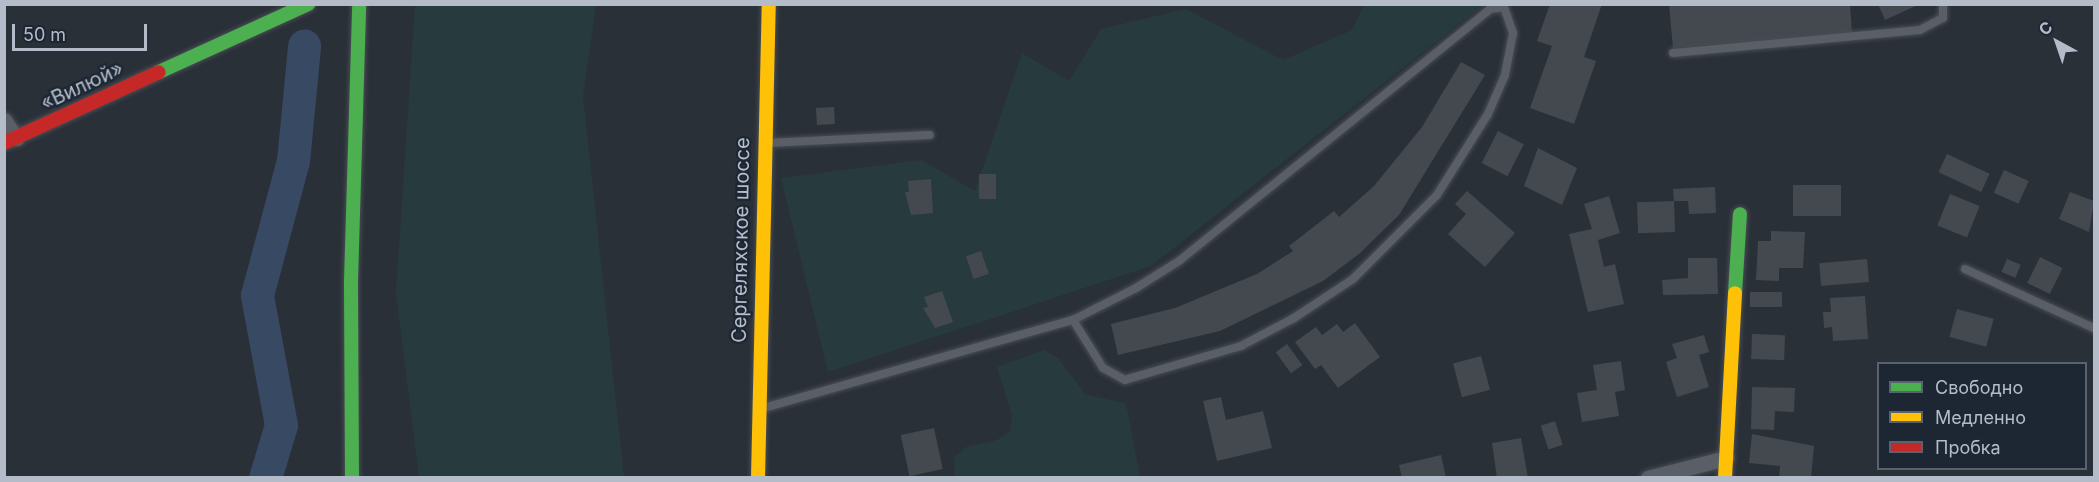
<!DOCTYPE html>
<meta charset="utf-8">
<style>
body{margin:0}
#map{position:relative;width:2099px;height:482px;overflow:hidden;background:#2a3038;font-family:Inter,sans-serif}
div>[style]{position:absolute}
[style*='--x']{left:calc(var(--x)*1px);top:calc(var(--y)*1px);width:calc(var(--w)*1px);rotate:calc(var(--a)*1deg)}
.green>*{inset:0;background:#273a3e}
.river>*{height:33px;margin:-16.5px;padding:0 16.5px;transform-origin:16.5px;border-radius:16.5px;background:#384963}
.building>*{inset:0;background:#444950;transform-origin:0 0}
.roads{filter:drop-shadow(0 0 2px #484c53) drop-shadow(0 0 2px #484c53)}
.lane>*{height:8px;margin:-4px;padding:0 4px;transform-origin:4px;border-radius:4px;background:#5a5e66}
.street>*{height:15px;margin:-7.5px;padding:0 7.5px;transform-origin:7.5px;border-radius:7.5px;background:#5a5e66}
.fast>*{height:14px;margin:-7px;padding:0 7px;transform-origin:7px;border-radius:7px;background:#4caf50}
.slow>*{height:14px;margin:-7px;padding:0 7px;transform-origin:7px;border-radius:7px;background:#ffc107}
.jam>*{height:14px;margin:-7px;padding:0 7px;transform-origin:7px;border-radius:7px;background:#c62828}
span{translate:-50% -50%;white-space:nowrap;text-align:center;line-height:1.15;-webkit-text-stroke:4.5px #1d2633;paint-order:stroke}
.street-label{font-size:20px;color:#b4bcc9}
.frame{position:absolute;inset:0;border:6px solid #b4bcc9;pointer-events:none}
.legend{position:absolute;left:1877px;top:362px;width:210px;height:108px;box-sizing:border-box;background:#1d2633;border:2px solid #59626f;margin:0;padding:8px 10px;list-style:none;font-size:18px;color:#b4bcc9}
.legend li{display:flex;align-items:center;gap:12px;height:30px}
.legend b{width:30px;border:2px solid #59626f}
.north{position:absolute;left:2027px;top:12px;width:60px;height:60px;-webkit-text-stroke:4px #1d2633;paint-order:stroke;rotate:320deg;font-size:16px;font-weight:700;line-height:24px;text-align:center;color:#b4bcc9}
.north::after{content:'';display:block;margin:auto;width:21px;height:27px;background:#b4bcc9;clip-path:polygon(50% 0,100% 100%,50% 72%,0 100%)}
.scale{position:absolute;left:12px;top:24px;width:135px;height:27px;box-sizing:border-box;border:3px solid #b4bcc9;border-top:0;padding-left:8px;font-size:18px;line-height:21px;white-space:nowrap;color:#b4bcc9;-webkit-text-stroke:4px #1d2633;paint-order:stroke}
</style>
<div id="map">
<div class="green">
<i style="clip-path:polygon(415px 5px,596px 5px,583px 96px,624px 477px,419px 477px,396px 293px)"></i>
<i style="clip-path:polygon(1364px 5px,1483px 5px,1151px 266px,828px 372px,781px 178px,921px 160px,975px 191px,1022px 53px,1069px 81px,1101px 29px,1186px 9px,1283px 60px,1352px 30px)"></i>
<i style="clip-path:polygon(1044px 350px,1058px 358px,1086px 395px,1126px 403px,1140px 477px,955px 477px,954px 458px,966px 447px,997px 440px,1010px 431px,1012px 415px,997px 367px)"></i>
</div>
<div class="river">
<i style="--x:265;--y:478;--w:55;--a:-73.2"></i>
<i style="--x:281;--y:425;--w:132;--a:-100.5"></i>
<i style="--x:257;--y:295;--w:139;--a:-75"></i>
<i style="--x:293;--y:161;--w:116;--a:-84.5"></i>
</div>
<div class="building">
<i style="clip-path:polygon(1550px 4px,1602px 4px,1584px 57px,1596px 61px,1574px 124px,1530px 108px,1552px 46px,1537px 41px)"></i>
<i style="clip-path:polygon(1669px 4px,1850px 4px,1852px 33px,1673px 48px)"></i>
<i style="clip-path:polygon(1878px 4px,1920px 4px,1885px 20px)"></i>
<i style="clip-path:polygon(1461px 62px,1485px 75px,1399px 215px,1359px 254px,1323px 281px,1220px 331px,1118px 355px,1111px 324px,1175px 308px,1257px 274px,1293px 251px,1289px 246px,1334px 211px,1339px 217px,1374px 186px,1422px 127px)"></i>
<i style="left:834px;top:107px;width:17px;height:18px;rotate:87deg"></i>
<i style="left:1498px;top:131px;width:29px;height:36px;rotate:27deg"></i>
<i style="clip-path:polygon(1538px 148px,1577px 168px,1562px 205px,1524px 186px)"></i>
<i style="left:1947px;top:154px;width:47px;height:20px;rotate:25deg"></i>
<i style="left:2004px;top:170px;width:27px;height:25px;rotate:24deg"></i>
<i style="left:979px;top:174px;width:17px;height:25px"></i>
<i style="clip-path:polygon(931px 179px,933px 213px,911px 215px,905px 192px,909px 192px,908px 181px)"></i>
<i style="left:1793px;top:185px;width:48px;height:31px"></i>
<i style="clip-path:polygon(1715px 187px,1716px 213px,1689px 214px,1688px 201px,1674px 201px,1673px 189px)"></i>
<i style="clip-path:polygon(1467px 191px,1515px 233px,1485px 267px,1448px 234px,1466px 214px,1455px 204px)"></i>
<i style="clip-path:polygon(2070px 192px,2094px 201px,2089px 232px,2059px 219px)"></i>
<i style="left:1950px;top:194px;width:32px;height:34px;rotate:22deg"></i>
<i style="clip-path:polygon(1609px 196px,1620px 233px,1598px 240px,1604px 267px,1615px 264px,1624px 304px,1588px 312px,1569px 234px,1592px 229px,1584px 204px)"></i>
<i style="left:1674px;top:201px;width:31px;height:37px;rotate:88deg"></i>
<i style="clip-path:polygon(1771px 231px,1805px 232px,1803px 268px,1779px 268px,1779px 281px,1756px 280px,1758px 241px,1771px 241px)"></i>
<i style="left:981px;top:251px;width:24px;height:16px;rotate:71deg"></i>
<i style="left:2040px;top:257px;width:25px;height:29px;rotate:26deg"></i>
<i style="clip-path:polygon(1688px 258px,1717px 258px,1718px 294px,1663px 295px,1662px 280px,1688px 278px)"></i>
<i style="left:1867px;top:259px;width:23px;height:48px;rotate:85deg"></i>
<i style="left:2007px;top:259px;width:15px;height:14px;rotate:23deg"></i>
<i style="clip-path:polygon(942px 291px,953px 322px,935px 328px,923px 308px,928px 307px,924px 297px)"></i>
<i style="left:1782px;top:292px;width:15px;height:32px;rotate:90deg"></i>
<i style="clip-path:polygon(1865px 296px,1868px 339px,1833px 341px,1832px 327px,1824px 328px,1823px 312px,1831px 312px,1830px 298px)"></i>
<i style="left:1957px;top:309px;width:38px;height:29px;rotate:15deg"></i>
<i style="clip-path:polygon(1355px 323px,1380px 357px,1338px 388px,1321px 365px,1315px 369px,1295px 342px,1316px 327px,1322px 335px,1337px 324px,1343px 332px)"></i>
<i style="left:1752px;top:334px;width:33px;height:25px;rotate:2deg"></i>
<i style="clip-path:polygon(1704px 335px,1709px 352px,1699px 355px,1709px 387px,1677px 397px,1666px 362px,1677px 358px,1672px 344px)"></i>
<i style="left:1287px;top:344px;width:26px;height:14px;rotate:54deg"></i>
<i style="left:1481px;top:356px;width:35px;height:29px;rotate:75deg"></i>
<i style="clip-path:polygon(1621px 361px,1625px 390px,1615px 392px,1619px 416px,1582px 422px,1577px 393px,1597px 390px,1593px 365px)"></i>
<i style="clip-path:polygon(1752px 387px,1795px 388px,1794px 412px,1775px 411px,1774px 430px,1751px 429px)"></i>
<i style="clip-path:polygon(1221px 397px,1226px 420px,1263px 411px,1272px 448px,1217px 461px,1203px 401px)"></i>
<i style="left:1555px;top:421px;width:25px;height:15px;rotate:72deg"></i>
<i style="left:934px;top:428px;width:42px;height:34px;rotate:78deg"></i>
<i style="clip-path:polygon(1752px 434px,1814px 446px,1811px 478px,1779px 478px,1780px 466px,1749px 463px)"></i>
<i style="clip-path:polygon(1521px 438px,1528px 478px,1497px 478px,1492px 443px)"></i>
<i style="clip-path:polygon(1441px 455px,1446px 478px,1402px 478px,1399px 465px)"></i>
</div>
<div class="roads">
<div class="lane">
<i style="--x:1673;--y:53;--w:248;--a:-5.3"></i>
<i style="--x:1920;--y:30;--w:26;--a:-28"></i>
<i style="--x:1943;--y:18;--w:14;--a:-90"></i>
<i style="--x:767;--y:143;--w:163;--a:-2.8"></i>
<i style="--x:1965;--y:269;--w:142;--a:24.6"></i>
<i style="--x:760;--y:409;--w:325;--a:-15.9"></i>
<i style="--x:1073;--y:320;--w:71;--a:-26.9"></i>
<i style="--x:1136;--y:288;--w:51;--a:-32.1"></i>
<i style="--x:1179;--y:261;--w:400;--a:-39"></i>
<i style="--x:1490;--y:9;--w:14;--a:-8"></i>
<i style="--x:1504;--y:7;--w:28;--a:71"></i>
<i style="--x:1513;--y:33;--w:43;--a:100.8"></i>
<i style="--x:1505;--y:75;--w:43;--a:113.6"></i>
<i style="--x:1488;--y:114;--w:96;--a:122.2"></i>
<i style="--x:1437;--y:195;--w:119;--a:135"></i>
<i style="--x:1353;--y:279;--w:71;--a:146.5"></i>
<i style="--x:1294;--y:318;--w:60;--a:152.2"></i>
<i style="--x:1241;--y:346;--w:121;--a:163.7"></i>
<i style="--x:1125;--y:380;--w:25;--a:-151"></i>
<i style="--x:1103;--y:368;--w:57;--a:-122"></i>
</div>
<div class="street">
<i style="--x:4;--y:120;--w:22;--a:56"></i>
<i style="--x:1648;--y:478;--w:81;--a:-14.4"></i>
</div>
<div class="fast">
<i style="--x:159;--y:72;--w:164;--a:-24.5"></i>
<i style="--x:1735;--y:293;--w:79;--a:-86.4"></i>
<i style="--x:352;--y:478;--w:197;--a:-90.3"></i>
<i style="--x:351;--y:281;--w:277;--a:-88.3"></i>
</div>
<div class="slow">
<i style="--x:758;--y:478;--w:474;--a:-88.7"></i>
<i style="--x:1725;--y:478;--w:185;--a:-86.9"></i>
</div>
<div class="jam">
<i style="--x:4;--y:143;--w:170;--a:-24.6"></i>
</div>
</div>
<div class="street-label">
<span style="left:82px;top:86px;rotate:-25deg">«Вилюй»</span>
<span style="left:741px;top:240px;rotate:-89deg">Сергеляхское шоссе</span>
</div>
<div class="frame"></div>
<ul class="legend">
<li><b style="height:8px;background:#4caf50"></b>Свободно</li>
<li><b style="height:8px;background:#ffc107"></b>Медленно</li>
<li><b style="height:8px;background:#c62828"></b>Пробка</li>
</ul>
<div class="north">С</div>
<div class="scale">50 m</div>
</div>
